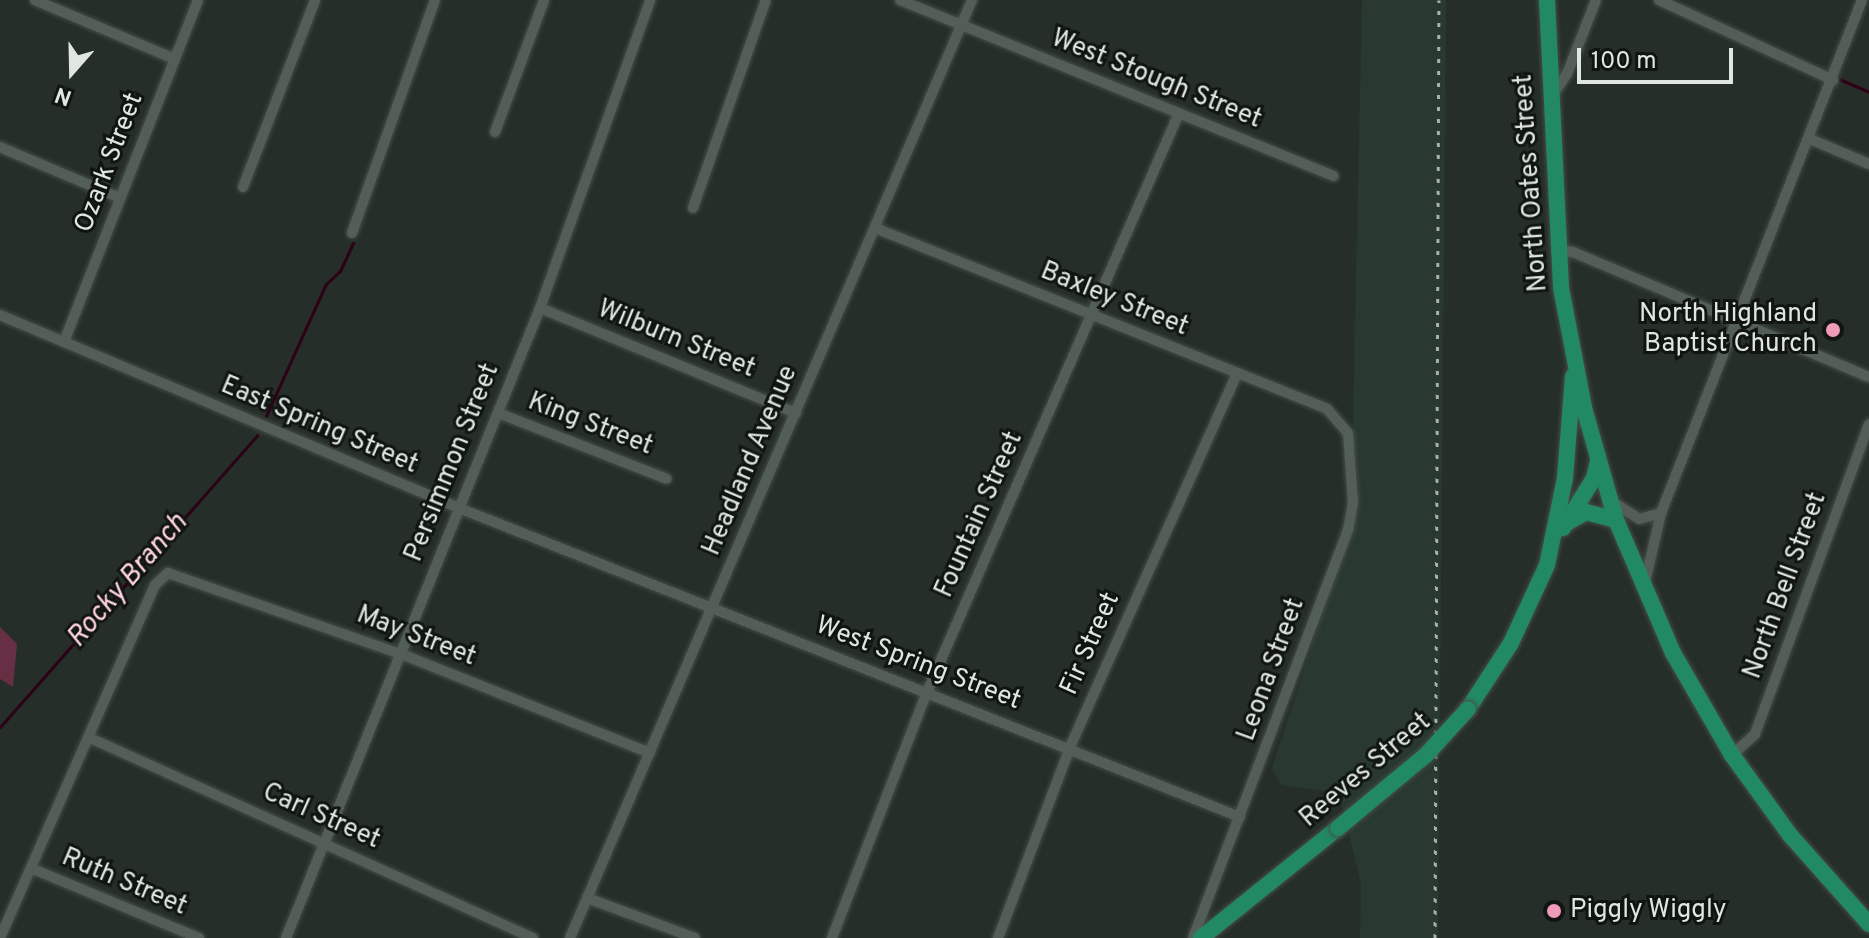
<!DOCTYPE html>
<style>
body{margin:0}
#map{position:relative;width:1869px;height:938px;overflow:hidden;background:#252e28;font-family:Overpass,sans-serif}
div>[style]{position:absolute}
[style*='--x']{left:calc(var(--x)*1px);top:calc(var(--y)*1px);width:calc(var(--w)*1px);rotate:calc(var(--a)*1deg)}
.built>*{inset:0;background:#29392f}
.green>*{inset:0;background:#662f44}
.stream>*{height:3px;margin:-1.5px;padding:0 1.5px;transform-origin:1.5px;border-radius:1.5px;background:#2d0116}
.roads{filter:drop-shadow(0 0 2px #454c48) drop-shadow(0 0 2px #454c48)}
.street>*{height:10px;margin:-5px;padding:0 5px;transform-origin:5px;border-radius:5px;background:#535e57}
.primary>*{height:16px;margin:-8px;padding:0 8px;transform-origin:8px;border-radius:8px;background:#228a62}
.rail>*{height:3px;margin-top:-1.5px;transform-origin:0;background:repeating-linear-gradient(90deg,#a9b1ac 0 4px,transparent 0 12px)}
.bridges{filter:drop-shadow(0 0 2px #454c48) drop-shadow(0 0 2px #454c48)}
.primary-bridge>*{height:16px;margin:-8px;padding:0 8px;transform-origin:8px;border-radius:8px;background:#228a62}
.dots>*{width:22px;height:22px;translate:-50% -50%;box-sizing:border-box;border:4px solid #111512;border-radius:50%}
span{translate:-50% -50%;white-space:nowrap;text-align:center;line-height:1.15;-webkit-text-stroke:6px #111512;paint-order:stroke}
.street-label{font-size:26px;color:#e0e7e3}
.poi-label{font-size:26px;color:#e0e7e3}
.right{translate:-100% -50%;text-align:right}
.left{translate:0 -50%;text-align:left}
.water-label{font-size:28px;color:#fed4e1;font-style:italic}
.north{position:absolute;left:32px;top:32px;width:80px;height:80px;-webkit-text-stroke:6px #111512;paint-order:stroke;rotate:200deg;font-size:22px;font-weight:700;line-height:32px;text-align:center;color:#e0e7e3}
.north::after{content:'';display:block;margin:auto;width:28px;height:36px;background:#e0e7e3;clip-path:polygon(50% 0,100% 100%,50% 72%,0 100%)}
.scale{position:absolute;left:1577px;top:48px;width:156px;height:36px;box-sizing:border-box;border:4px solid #e0e7e3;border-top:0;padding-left:10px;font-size:24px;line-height:28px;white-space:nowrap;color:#e0e7e3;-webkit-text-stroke:6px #111512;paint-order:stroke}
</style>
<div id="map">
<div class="built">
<i style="clip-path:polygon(1362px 0,1446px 0,1438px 938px,1360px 938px,1361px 884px,1339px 793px,1281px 785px,1272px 768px,1358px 505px,1353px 423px)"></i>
</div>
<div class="green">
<i style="clip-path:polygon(0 627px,17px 644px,13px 687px,0 679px)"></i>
</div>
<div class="stream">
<i style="--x:1839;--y:79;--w:33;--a:23"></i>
<i style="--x:266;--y:416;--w:145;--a:-65.6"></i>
<i style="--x:326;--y:284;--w:19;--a:-43"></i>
<i style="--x:340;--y:271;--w:31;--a:-65"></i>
<i style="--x:0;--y:727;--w:389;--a:-48.6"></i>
</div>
<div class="roads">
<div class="street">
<i style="--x:35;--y:0;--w:152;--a:22.9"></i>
<i style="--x:900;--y:0;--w:468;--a:22.1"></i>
<i style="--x:1659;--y:0;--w:192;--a:24.7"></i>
<i style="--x:1552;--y:96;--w:27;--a:-56"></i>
<i style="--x:1567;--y:74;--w:79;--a:-68.6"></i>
<i style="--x:495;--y:132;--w:141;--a:-69.6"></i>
<i style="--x:1810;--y:139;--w:64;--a:23"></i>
<i style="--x:0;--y:147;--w:130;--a:23"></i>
<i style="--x:243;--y:187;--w:200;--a:-68.9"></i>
<i style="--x:693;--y:208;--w:220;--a:-70.7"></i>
<i style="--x:875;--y:228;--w:487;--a:21.8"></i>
<i style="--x:1327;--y:409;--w:32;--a:49"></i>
<i style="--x:1348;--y:433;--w:69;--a:85.9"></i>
<i style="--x:1353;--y:502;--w:28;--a:100"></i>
<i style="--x:1348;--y:530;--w:436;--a:110.8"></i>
<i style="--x:352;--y:233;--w:247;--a:-70.4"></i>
<i style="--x:1556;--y:250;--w:17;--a:7"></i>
<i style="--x:1573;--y:252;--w:321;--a:22.9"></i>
<i style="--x:540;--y:308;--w:277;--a:22.3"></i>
<i style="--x:0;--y:315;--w:498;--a:22.8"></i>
<i style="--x:459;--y:508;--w:840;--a:21.59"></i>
<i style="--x:64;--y:342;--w:367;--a:-68.6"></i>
<i style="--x:498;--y:413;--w:181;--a:21.3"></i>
<i style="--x:1610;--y:500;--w:35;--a:33"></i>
<i style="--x:1639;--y:519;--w:23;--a:-15"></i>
<i style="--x:1645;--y:582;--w:71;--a:-76.9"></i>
<i style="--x:1661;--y:513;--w:551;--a:-68.6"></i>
<i style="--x:90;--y:738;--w:486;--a:24.3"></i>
<i style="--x:1732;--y:755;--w:31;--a:-42"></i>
<i style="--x:1755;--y:734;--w:330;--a:-69.8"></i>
<i style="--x:33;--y:869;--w:180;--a:22.6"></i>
<i style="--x:587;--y:898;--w:115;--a:20.3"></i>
<i style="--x:0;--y:938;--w:386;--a:-66.3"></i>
<i style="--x:155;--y:585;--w:18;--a:-43"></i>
<i style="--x:168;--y:573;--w:247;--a:19.2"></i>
<i style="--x:401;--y:654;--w:268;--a:21.7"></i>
<i style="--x:286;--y:938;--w:679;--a:-68.04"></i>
<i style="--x:540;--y:308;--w:327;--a:-70.3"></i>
<i style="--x:570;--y:938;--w:1021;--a:-66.8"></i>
<i style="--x:832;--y:938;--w:264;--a:-68.9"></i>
<i style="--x:927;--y:692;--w:631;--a:-66.48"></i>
<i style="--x:998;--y:938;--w:204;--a:-69.3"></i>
<i style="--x:1070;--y:747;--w:409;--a:-65.9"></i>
</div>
<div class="primary">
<i style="--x:1547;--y:0;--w:288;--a:87.2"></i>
<i style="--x:1561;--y:288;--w:122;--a:79.1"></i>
<i style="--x:1584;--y:408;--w:116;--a:74.1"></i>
<i style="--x:1616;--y:520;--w:145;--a:66.8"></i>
<i style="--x:1673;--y:653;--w:118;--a:60"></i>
<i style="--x:1732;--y:755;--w:99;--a:54.1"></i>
<i style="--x:1790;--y:835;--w:119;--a:48.4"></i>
<i style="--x:1565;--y:524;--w:24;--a:-30"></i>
<i style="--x:1586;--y:512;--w:31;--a:15"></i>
<i style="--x:1563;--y:528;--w:59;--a:-58.2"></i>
<i style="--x:1594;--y:478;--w:17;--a:-77"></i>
<i style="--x:1468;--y:709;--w:79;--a:-56.9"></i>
<i style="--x:1511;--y:643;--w:86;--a:-65.2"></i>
<i style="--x:1547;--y:565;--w:89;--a:-78.3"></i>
<i style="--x:1565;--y:478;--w:102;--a:-85.5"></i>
<i style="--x:1201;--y:938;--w:176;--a:-38.8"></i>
</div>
</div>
<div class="rail">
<i style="--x:1435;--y:938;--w:938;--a:-89.76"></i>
</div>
<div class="bridges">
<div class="primary-bridge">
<i style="--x:1338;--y:828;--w:114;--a:-39.7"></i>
<i style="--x:1426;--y:755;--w:62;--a:-47.6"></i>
</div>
</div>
<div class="dots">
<i style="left:1833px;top:330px;background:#ef9ab8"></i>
<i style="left:1554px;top:911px;background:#ef9ab8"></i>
</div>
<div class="street-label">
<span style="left:1156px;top:80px;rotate:22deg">West Stough Street</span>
<span style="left:110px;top:163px;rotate:-69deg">Ozark Street</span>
<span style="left:1532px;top:183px;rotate:-94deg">North Oates Street</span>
<span style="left:1114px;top:300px;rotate:22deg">Baxley Street</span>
<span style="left:676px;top:340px;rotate:22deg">Wilburn Street</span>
<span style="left:590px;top:425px;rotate:21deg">King Street</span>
<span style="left:319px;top:426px;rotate:23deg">East Spring Street</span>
<span style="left:751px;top:461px;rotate:-67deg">Headland Avenue</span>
<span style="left:453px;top:463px;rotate:-68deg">Persimmon Street</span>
<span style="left:980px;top:515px;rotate:-66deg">Fountain Street</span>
<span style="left:1786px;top:586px;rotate:-70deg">North Bell Street</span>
<span style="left:416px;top:637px;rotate:21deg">May Street</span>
<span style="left:1091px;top:644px;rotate:-66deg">Fir Street</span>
<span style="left:918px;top:664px;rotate:21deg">West Spring Street</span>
<span style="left:1272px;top:670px;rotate:-70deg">Leona Street</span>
<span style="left:1366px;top:771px;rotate:-40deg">Reeves Street</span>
<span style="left:321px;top:817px;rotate:24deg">Carl Street</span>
<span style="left:124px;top:883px;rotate:23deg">Ruth Street</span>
</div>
<div class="poi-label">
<span class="right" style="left:1817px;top:330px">North Highland<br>Baptist Church</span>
<span class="left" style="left:1570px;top:911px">Piggly Wiggly</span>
</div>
<div class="water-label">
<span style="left:128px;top:581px;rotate:-49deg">Rocky Branch</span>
</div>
<div class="north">N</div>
<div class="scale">100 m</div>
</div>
